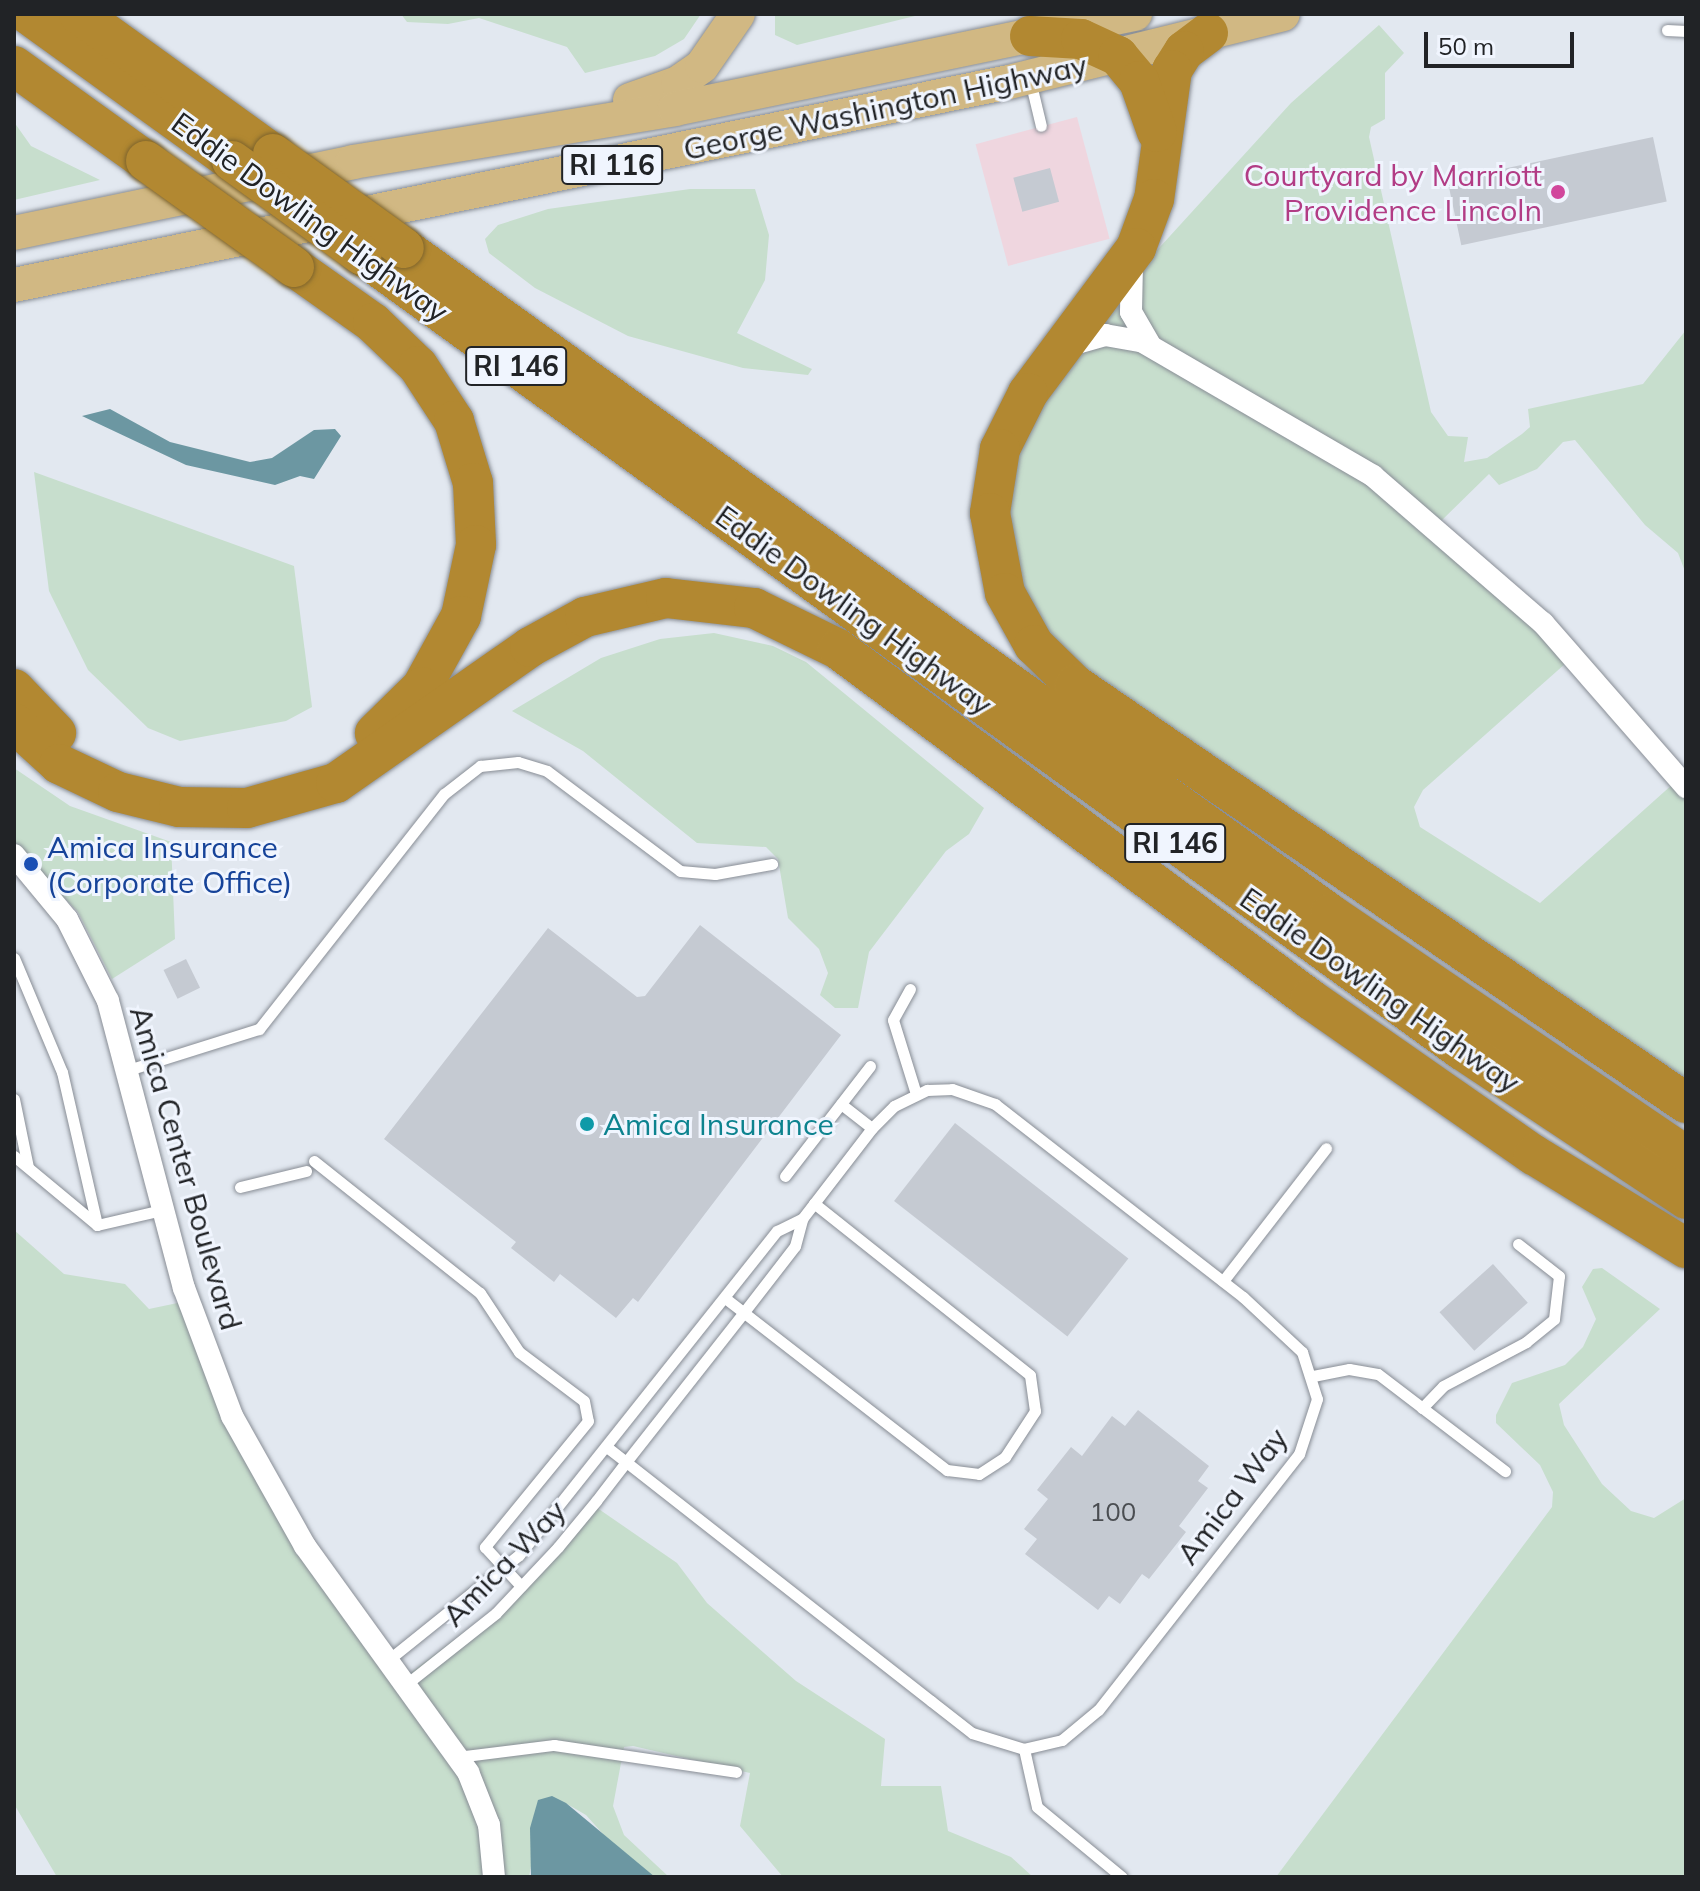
<!DOCTYPE html>
<style>
body{margin:0}
#map{position:relative;width:1700px;height:1891px;overflow:hidden;background:#e2e8f0;font-family:Mulish,sans-serif}
div>[style]{position:absolute}
[style*='--x']{left:calc(var(--x)*1px);top:calc(var(--y)*1px);width:calc(var(--w)*1px);rotate:calc(var(--a)*1deg)}
.industrial>*{inset:0;background:#efd6df;transform-origin:0 0}
.green>*{inset:0;background:#c7decd}
.water>*{inset:0;background:#6c97a2}
.building>*{inset:0;background:#c5cad2;transform-origin:0 0}
.roads{filter:drop-shadow(0 0 2px #888d95) drop-shadow(0 0 2px #888d95)}
.lane>*{height:11px;margin:-5.5px;padding:0 5.5px;transform-origin:5.5px;border-radius:5.5px;background:#fff}
.street>*{height:22px;margin:-11px;padding:0 11px;transform-origin:11px;border-radius:11px;background:#fff}
.primary>*{height:34px;margin:-17px;padding:0 17px;transform-origin:17px;border-radius:17px;background:#d1b883}
.highway>*{height:40px;margin:-20px;padding:0 20px;transform-origin:20px;border-radius:20px;background:#b28831}
.bridges{filter:drop-shadow(0 0 2px #7f652d) drop-shadow(0 0 2px #7f652d)}
.highway-bridge>*{height:40px;margin:-20px;padding:0 20px;transform-origin:20px;border-radius:20px;background:#b28831}
.dots>*{width:22px;height:22px;translate:-50% -50%;box-sizing:border-box;border:4px solid #f0f5fe;border-radius:50%}
span{translate:-50% -50%;white-space:nowrap;text-align:center;line-height:1.15;-webkit-text-stroke:6px #f0f5fe;paint-order:stroke}
.number-label{font-size:26px;color:#4a4d51}
.number-label span{-webkit-text-stroke-width:0}
.shield-label span{padding:2px 6px;background:#f0f5fe;border:2px solid;border-radius:6px;-webkit-text-stroke-width:0}
.shield-label{font-size:28px;color:#212326;font-weight:700}
.street-label{font-size:30px;color:#212326}
.hotel-label{font-size:30px;color:#b23c85}
.right{translate:-100% -50%;text-align:right}
.transit-label{font-size:30px;color:#164399}
.left{translate:0 -50%;text-align:left}
.culture-label{font-size:30px;color:#0d838f}
.frame{position:absolute;inset:0;border:16px solid #212326;pointer-events:none}
.scale{position:absolute;left:1424px;top:32px;width:150px;height:36px;box-sizing:border-box;border:4px solid #212326;border-top:0;padding-left:10px;font-size:24px;line-height:28px;white-space:nowrap;color:#212326;-webkit-text-stroke:6px #f0f5fe;paint-order:stroke}
</style>
<div id="map">
<div class="industrial">
<i style="left:1077px;top:117px;width:126px;height:105px;rotate:75deg"></i>
</div>
<div class="green">
<i style="clip-path:polygon(401px 14px,701px 14px,684px 39px,655px 56px,585px 73px,567px 47px,479px 18px,448px 24px,407px 22px)"></i>
<i style="clip-path:polygon(775px 14px,923px 14px,797px 45px,775px 35px)"></i>
<i style="clip-path:polygon(1379px 25px,1404px 53px,1385px 73px,1385px 119px,1371px 127px,1369px 137px,1431px 412px,1448px 436px,1468px 437px,1464px 462px,1487px 458px,1522px 434px,1530px 427px,1528px 409px,1643px 384px,1686px 330px,1686px 574px,1678px 553px,1645px 525px,1575px 440px,1563px 442px,1537px 469px,1499px 485px,1489px 474px,1440px 522px,1574px 656px,1423px 790px,1414px 807px,1420px 827px,1540px 903px,1674px 783px,1686px 783px,1686px 1102px,1041px 645px,996px 588px,998px 425px,1291px 103px)"></i>
<i style="clip-path:polygon(14px 122px,31px 146px,100px 180px,14px 200px)"></i>
<i style="clip-path:polygon(690px 189px,755px 189px,769px 235px,765px 280px,737px 333px,812px 369px,808px 375px,743px 368px,628px 336px,535px 288px,489px 253px,485px 239px,498px 225px,548px 209px)"></i>
<i style="clip-path:polygon(34px 472px,294px 566px,312px 707px,286px 721px,180px 741px,148px 728px,88px 670px,49px 591px)"></i>
<i style="clip-path:polygon(714px 633px,773px 646px,806px 662px,984px 808px,969px 834px,946px 851px,869px 952px,858px 1008px,835px 1008px,820px 995px,828px 973px,819px 949px,788px 918px,778px 859px,766px 847px,697px 843px,583px 751px,512px 711px,601px 658px,660px 639px)"></i>
<i style="clip-path:polygon(14px 768px,70px 806px,171px 842px,175px 939px,112px 979px,78px 912px,14px 847px)"></i>
<i style="clip-path:polygon(14px 1230px,64px 1274px,125px 1284px,149px 1309px,187px 1301px,250px 1444px,405px 1677px,501px 1604px,590px 1503px,677px 1563px,707px 1603px,796px 1681px,885px 1739px,881px 1786px,941px 1786px,948px 1831px,1011px 1857px,1033px 1877px,783px 1877px,740px 1826px,750px 1773px,633px 1746px,624px 1747px,613px 1806px,624px 1835px,669px 1877px,653px 1877px,629px 1863px,586px 1815px,567px 1804px,542px 1809px,529px 1877px,57px 1877px,14px 1804px)"></i>
<i style="clip-path:polygon(1602px 1268px,1660px 1309px,1559px 1404px,1564px 1425px,1602px 1484px,1631px 1511px,1654px 1518px,1686px 1498px,1686px 1877px,1276px 1877px,1552px 1507px,1553px 1492px,1540px 1465px,1496px 1423px,1496px 1415px,1512px 1383px,1565px 1365px,1583px 1347px,1596px 1319px,1582px 1287px,1593px 1269px)"></i>
</div>
<div class="water">
<i style="clip-path:polygon(110px 409px,170px 442px,250px 462px,272px 458px,314px 430px,335px 429px,341px 436px,314px 479px,300px 476px,275px 485px,186px 465px,82px 416px)"></i>
<i style="clip-path:polygon(552px 1796px,566px 1803px,655px 1877px,531px 1877px,530px 1828px,538px 1800px)"></i>
</div>
<div class="building">
<i style="left:1653px;top:137px;width:66px;height:210px;rotate:78deg"></i>
<i style="left:1050px;top:168px;width:35px;height:38px;rotate:75deg"></i>
<i style="clip-path:polygon(700px 925px,841px 1035px,638px 1302px,633px 1298px,616px 1318px,560px 1274px,554px 1282px,511px 1248px,516px 1242px,384px 1139px,548px 928px,637px 997px,645px 996px)"></i>
<i style="left:186px;top:959px;width:32px;height:25px;rotate:64deg"></i>
<i style="left:955px;top:1123px;width:220px;height:99px;rotate:38deg"></i>
<i style="left:1493px;top:1264px;width:52px;height:72px;rotate:48deg"></i>
<i style="clip-path:polygon(1138px 1410px,1209px 1466px,1198px 1481px,1208px 1488px,1179px 1526px,1186px 1532px,1149px 1579px,1142px 1574px,1120px 1604px,1109px 1596px,1098px 1610px,1025px 1554px,1037px 1539px,1024px 1529px,1048px 1499px,1037px 1490px,1071px 1447px,1082px 1456px,1112px 1416px,1125px 1426px)"></i>
</div>
<div class="roads">
<div class="lane">
<i style="--x:1667;--y:30;--w:19;--a:3"></i>
<i style="--x:1030;--y:80;--w:47;--a:76.6"></i>
<i style="--x:14;--y:958;--w:124;--a:67.2"></i>
<i style="--x:62;--y:1072;--w:157;--a:77.1"></i>
<i style="--x:910;--y:989;--w:35;--a:119"></i>
<i style="--x:893;--y:1020;--w:77;--a:72.7"></i>
<i style="--x:131;--y:1069;--w:134;--a:-17.4"></i>
<i style="--x:259;--y:1029;--w:299;--a:-51.8"></i>
<i style="--x:444;--y:794;--w:46;--a:-37.9"></i>
<i style="--x:480;--y:766;--w:38;--a:-6"></i>
<i style="--x:518;--y:762;--w:30;--a:17"></i>
<i style="--x:547;--y:771;--w:166;--a:36.9"></i>
<i style="--x:680;--y:871;--w:35;--a:5"></i>
<i style="--x:715;--y:874;--w:58;--a:-10"></i>
<i style="--x:14;--y:1099;--w:69;--a:78.4"></i>
<i style="--x:841;--y:1104;--w:39;--a:38"></i>
<i style="--x:14;--y:1156;--w:108;--a:39.7"></i>
<i style="--x:97;--y:1225;--w:67;--a:-13"></i>
<i style="--x:314;--y:1161;--w:212;--a:38.5"></i>
<i style="--x:480;--y:1293;--w:71;--a:56.5"></i>
<i style="--x:519;--y:1352;--w:81;--a:37"></i>
<i style="--x:584;--y:1401;--w:20;--a:79"></i>
<i style="--x:588;--y:1421;--w:163;--a:129.3"></i>
<i style="--x:485;--y:1547;--w:53;--a:47.3"></i>
<i style="--x:785;--y:1176;--w:139;--a:-52.3"></i>
<i style="--x:240;--y:1187;--w:68;--a:-13.6"></i>
<i style="--x:1223;--y:1281;--w:168;--a:-52.2"></i>
<i style="--x:725;--y:1298;--w:281;--a:37.8"></i>
<i style="--x:947;--y:1470;--w:32;--a:7"></i>
<i style="--x:979;--y:1474;--w:31;--a:-33"></i>
<i style="--x:1005;--y:1457;--w:55;--a:-56.9"></i>
<i style="--x:1035;--y:1411;--w:36;--a:-98"></i>
<i style="--x:1030;--y:1375;--w:276;--a:-141.5"></i>
<i style="--x:1313;--y:1376;--w:37;--a:-11"></i>
<i style="--x:1349;--y:1369;--w:29;--a:10"></i>
<i style="--x:1378;--y:1374;--w:160;--a:37.4"></i>
<i style="--x:1422;--y:1408;--w:30;--a:-46"></i>
<i style="--x:1443;--y:1386;--w:94;--a:-27.9"></i>
<i style="--x:1526;--y:1342;--w:36;--a:-39"></i>
<i style="--x:1554;--y:1319;--w:43;--a:-83.4"></i>
<i style="--x:1559;--y:1276;--w:52;--a:-142"></i>
<i style="--x:387;--y:1661;--w:169;--a:-38.8"></i>
<i style="--x:519;--y:1555;--w:414;--a:-51.5"></i>
<i style="--x:777;--y:1231;--w:28;--a:-26"></i>
<i style="--x:404;--y:1686;--w:117;--a:-38.4"></i>
<i style="--x:496;--y:1613;--w:91;--a:-46.8"></i>
<i style="--x:558;--y:1547;--w:60;--a:-50.4"></i>
<i style="--x:596;--y:1501;--w:49;--a:-52.4"></i>
<i style="--x:626;--y:1462;--w:191;--a:-51.8"></i>
<i style="--x:744;--y:1312;--w:83;--a:-52.3"></i>
<i style="--x:795;--y:1246;--w:28;--a:-75"></i>
<i style="--x:802;--y:1219;--w:115;--a:-52.4"></i>
<i style="--x:872;--y:1128;--w:31;--a:-45"></i>
<i style="--x:894;--y:1106;--w:37;--a:-26"></i>
<i style="--x:927;--y:1090;--w:25;--a:-2"></i>
<i style="--x:952;--y:1089;--w:46;--a:19.2"></i>
<i style="--x:995;--y:1104;--w:314;--a:37.9"></i>
<i style="--x:1243;--y:1297;--w:81;--a:43"></i>
<i style="--x:1302;--y:1352;--w:49;--a:72.3"></i>
<i style="--x:1317;--y:1399;--w:58;--a:108.1"></i>
<i style="--x:1299;--y:1454;--w:325;--a:128.1"></i>
<i style="--x:1098;--y:1710;--w:47;--a:140.2"></i>
<i style="--x:1062;--y:1740;--w:39;--a:167"></i>
<i style="--x:1024;--y:1749;--w:54;--a:-162.9"></i>
<i style="--x:972;--y:1733;--w:52;--a:-142"></i>
<i style="--x:931;--y:1701;--w:387;--a:-141.9"></i>
<i style="--x:626;--y:1462;--w:23;--a:-142"></i>
<i style="--x:1024;--y:1749;--w:59;--a:77.4"></i>
<i style="--x:1037;--y:1807;--w:110;--a:39.5"></i>
<i style="--x:457;--y:1757;--w:98;--a:-7.1"></i>
<i style="--x:554;--y:1745;--w:184;--a:8.4"></i>
</div>
<div class="street">
<i style="--x:1132;--y:264;--w:48;--a:91.2"></i>
<i style="--x:1131;--y:312;--w:39;--a:60"></i>
<i style="--x:1067;--y:346;--w:40;--a:-16"></i>
<i style="--x:1105;--y:335;--w:39;--a:10"></i>
<i style="--x:1143;--y:342;--w:266;--a:30.2"></i>
<i style="--x:1373;--y:476;--w:225;--a:40.9"></i>
<i style="--x:1543;--y:623;--w:218;--a:48.9"></i>
<i style="--x:14;--y:855;--w:83;--a:50.4"></i>
<i style="--x:67;--y:919;--w:92;--a:63.4"></i>
<i style="--x:108;--y:1001;--w:297;--a:75.2"></i>
<i style="--x:184;--y:1288;--w:137;--a:69.4"></i>
<i style="--x:232;--y:1416;--w:149;--a:60.7"></i>
<i style="--x:305;--y:1546;--w:279;--a:54.2"></i>
<i style="--x:468;--y:1772;--w:57;--a:68.4"></i>
<i style="--x:489;--y:1825;--w:52;--a:84.5"></i>
</div>
<div class="primary">
<i style="--x:630;--y:100;--w:51;--a:-19.5"></i>
<i style="--x:678;--y:83;--w:29;--a:-35"></i>
<i style="--x:702;--y:66;--w:63;--a:-55.3"></i>
<i style="--x:14;--y:233;--w:346;--a:-11.8"></i>
<i style="--x:353;--y:162;--w:326;--a:-9.3"></i>
<i style="--x:675;--y:109;--w:470;--a:-11.7"></i>
<i style="--x:14;--y:285;--w:1015;--a:-11.53"></i>
<i style="--x:1009;--y:82;--w:282;--a:-13.9"></i>
</div>
<div class="highway">
<i style="--x:28;--y:14;--w:251;--a:35.8"></i>
<i style="--x:79;--y:14;--w:239;--a:35.8"></i>
<i style="--x:1208;--y:33;--w:30;--a:143"></i>
<i style="--x:1184;--y:51;--w:22;--a:122"></i>
<i style="--x:1172;--y:70;--w:130;--a:97.9"></i>
<i style="--x:1154;--y:199;--w:52;--a:110.2"></i>
<i style="--x:1136;--y:248;--w:181;--a:126.7"></i>
<i style="--x:1028;--y:393;--w:63;--a:116.6"></i>
<i style="--x:1000;--y:449;--w:65;--a:98.9"></i>
<i style="--x:990;--y:513;--w:81;--a:79.4"></i>
<i style="--x:1005;--y:593;--w:60;--a:60.9"></i>
<i style="--x:1034;--y:645;--w:57;--a:44.3"></i>
<i style="--x:1075;--y:685;--w:740;--a:34.38"></i>
<i style="--x:1030;--y:36;--w:51;--a:3.4"></i>
<i style="--x:1081;--y:39;--w:41;--a:24.7"></i>
<i style="--x:1118;--y:56;--w:33;--a:50"></i>
<i style="--x:1139;--y:81;--w:54;--a:70.6"></i>
<i style="--x:14;--y:66;--w:163;--a:35.7"></i>
<i style="--x:404;--y:248;--w:1141;--a:35.72"></i>
<i style="--x:1330;--y:914;--w:430;--a:34.2"></i>
<i style="--x:362;--y:255;--w:1357;--a:35.86"></i>
<i style="--x:1462;--y:1050;--w:269;--a:33.6"></i>
<i style="--x:294;--y:267;--w:97;--a:35.3"></i>
<i style="--x:373;--y:323;--w:62;--a:43.7"></i>
<i style="--x:418;--y:366;--w:66;--a:56.8"></i>
<i style="--x:454;--y:421;--w:65;--a:73"></i>
<i style="--x:473;--y:483;--w:62;--a:87.2"></i>
<i style="--x:476;--y:545;--w:73;--a:101.9"></i>
<i style="--x:461;--y:616;--w:81;--a:118.8"></i>
<i style="--x:422;--y:687;--w:66;--a:135.6"></i>
<i style="--x:14;--y:689;--w:61;--a:46.3"></i>
<i style="--x:14;--y:723;--w:61;--a:42.3"></i>
<i style="--x:59;--y:764;--w:65;--a:25.4"></i>
<i style="--x:118;--y:792;--w:63;--a:13.8"></i>
<i style="--x:179;--y:807;--w:68;--a:0.8"></i>
<i style="--x:247;--y:808;--w:92;--a:-15.7"></i>
<i style="--x:336;--y:783;--w:237;--a:-35"></i>
<i style="--x:530;--y:647;--w:63;--a:-28.6"></i>
<i style="--x:585;--y:617;--w:83;--a:-13.2"></i>
<i style="--x:666;--y:598;--w:89;--a:6.5"></i>
<i style="--x:754;--y:608;--w:93;--a:26"></i>
<i style="--x:838;--y:649;--w:588;--a:36.56"></i>
<i style="--x:1310;--y:999;--w:273;--a:34.9"></i>
<i style="--x:1534;--y:1155;--w:178;--a:31.5"></i>
</div>
</div>
<div class="bridges">
<div class="highway-bridge">
<i style="--x:273;--y:154;--w:161;--a:35.7"></i>
<i style="--x:146;--y:161;--w:182;--a:35.6"></i>
<i style="--x:232;--y:161;--w:160;--a:35.9"></i>
</div>
</div>
<div class="dots">
<i style="left:1558px;top:192px;background:#d1479c"></i>
<i style="left:31px;top:864px;background:#1a4fb4"></i>
<i style="left:587px;top:1124px;background:#0f9aa8"></i>
</div>
<div class="number-label">
<span style="left:1113px;top:1512px">100</span>
</div>
<div class="shield-label">
<span style="left:612px;top:165px">RI 116</span>
<span style="left:516px;top:366px">RI 146</span>
<span style="left:1175px;top:843px">RI 146</span>
</div>
<div class="street-label">
<span style="left:885px;top:107px;rotate:-12deg">George Washington Highway</span>
<span style="left:310px;top:217px;rotate:36deg">Eddie Dowling Highway</span>
<span style="left:854px;top:610px;rotate:36deg">Eddie Dowling Highway</span>
<span style="left:1380px;top:990px;rotate:35deg">Eddie Dowling Highway</span>
<span style="left:186px;top:1168px;rotate:74deg">Amica Center Boulevard</span>
<span style="left:1232px;top:1496px;rotate:-53deg">Amica Way</span>
<span style="left:504px;top:1563px;rotate:-46deg">Amica Way</span>
</div>
<div class="hotel-label">
<span class="right" style="left:1542px;top:192px">Courtyard by Marriott<br>Providence Lincoln</span>
</div>
<div class="transit-label">
<span class="left" style="left:47px;top:864px">Amica Insurance<br>(Corporate Office)</span>
</div>
<div class="culture-label">
<span class="left" style="left:603px;top:1124px">Amica Insurance</span>
</div>
<div class="frame"></div>
<div class="scale">50 m</div>
</div>
